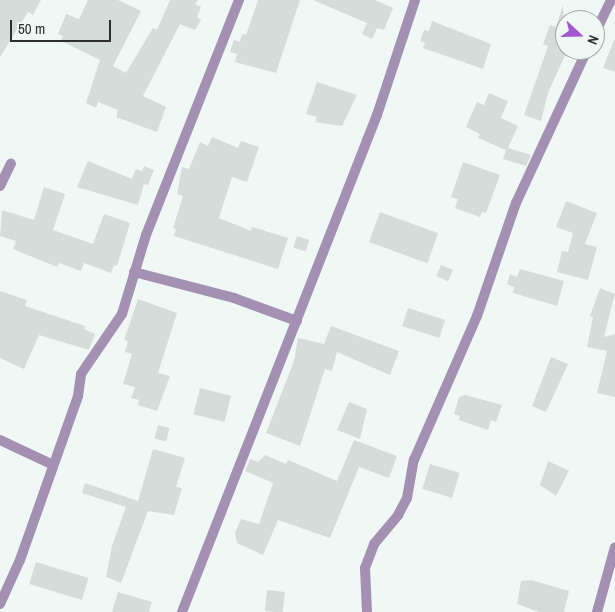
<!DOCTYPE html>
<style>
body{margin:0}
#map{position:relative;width:615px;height:612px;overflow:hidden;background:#f0f8f5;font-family:"Archivo Narrow",sans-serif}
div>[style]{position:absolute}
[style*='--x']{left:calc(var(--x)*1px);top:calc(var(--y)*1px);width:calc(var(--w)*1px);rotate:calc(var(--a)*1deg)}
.building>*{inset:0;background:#d4ddda;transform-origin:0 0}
.street>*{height:10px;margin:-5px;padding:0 5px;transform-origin:5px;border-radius:5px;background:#a390b2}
span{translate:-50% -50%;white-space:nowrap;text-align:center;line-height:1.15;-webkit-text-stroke:4px #f0f8f5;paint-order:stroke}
.north{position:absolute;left:555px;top:10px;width:50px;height:50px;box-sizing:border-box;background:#f0f8f5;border:1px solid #a2a8a6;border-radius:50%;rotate:111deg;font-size:14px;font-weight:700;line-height:20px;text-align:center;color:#2d302f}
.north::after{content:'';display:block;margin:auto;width:18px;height:22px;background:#a159cd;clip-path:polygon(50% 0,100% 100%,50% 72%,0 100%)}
.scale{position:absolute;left:10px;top:20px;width:101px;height:22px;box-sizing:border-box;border:2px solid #2d302f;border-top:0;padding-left:6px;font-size:15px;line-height:18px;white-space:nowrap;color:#2d302f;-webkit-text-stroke:4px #f0f8f5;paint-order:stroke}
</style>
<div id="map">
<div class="building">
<i style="clip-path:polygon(0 0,41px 0,33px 15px,28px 12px,0 57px)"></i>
<i style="clip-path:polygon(88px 0,118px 0,141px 11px,113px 66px,126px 73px,153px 28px,157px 30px,170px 0,198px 0,195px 4px,201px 7px,197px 17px,201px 20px,195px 30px,180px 24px,143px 96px,166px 107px,157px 132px,116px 117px,118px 110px,98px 102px,96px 108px,86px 103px,100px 60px,61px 41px,63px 36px,58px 34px,66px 14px,79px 19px)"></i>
<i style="clip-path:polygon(258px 0,300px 0,276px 73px,235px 62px,237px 54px,230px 52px,234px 40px,240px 42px,242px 34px,246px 35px)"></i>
<i style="clip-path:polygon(313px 0,375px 0,393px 8px,384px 30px,377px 28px,372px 39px,362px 34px,367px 23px)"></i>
<i style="clip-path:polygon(563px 5px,565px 55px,548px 93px,541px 121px,524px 115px,548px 46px,543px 44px,550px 25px,556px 27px)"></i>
<i style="clip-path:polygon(432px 21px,491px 44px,483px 69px,423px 48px,425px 43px,420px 41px,424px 30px,429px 31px)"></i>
<i style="clip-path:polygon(614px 40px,615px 40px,615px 72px,603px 68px)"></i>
<i style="clip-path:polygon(317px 82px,357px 95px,342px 126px,315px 122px,317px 117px,306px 114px)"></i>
<i style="clip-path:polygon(489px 93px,508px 101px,501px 118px,518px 126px,508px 148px,531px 155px,526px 166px,503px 159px,506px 150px,478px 138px,480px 134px,466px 127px,477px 102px,484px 105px)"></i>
<i style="clip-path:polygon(212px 137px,238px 148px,241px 141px,259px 147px,247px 182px,232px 177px,219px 218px,251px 231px,252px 227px,288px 238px,278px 269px,174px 236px,176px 229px,173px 228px,183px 196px,177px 194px,182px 167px,189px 169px,200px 142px,208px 146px)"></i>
<i style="clip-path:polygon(88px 161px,132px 179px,136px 169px,142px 171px,144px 166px,154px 170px,148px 185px,144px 184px,138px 205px,77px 187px)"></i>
<i style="clip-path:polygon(463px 162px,500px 175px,486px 213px,482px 212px,480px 217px,455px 208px,458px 199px,451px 197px)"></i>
<i style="clip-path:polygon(44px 187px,65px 194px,53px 230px,93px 244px,104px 214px,130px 223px,117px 266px,114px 265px,111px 273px,84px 263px,81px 271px,59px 263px,57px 267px,13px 249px,16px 241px,0 236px,2px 210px,34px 220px)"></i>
<i style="clip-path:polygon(566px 201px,597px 213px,585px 244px,597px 247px,588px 280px,557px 272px,562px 251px,568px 252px,573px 233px,556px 227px)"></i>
<i style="left:380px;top:212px;width:62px;height:32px;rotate:20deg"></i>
<i style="left:297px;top:236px;width:13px;height:12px;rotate:18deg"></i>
<i style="left:441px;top:265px;width:13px;height:12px;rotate:23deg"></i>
<i style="clip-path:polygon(520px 269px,564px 281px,557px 306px,513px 293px,514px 287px,507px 284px,510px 274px,517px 277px)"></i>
<i style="clip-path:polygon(600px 288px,615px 294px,604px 337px,615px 334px,615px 397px,597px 393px,607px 351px,587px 347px,593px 317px,590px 316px)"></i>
<i style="clip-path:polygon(0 291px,27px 300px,25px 306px,85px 326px,84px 329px,95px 334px,89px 350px,39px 335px,24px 369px,0 358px)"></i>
<i style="clip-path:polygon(138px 299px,177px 313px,158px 373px,170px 376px,157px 411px,138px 405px,139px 400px,131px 398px,135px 387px,123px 384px,132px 354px,125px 352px,128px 341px,124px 340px)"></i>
<i style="left:408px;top:308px;width:39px;height:19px;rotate:18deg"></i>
<i style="clip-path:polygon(331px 326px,399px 351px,390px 375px,337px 352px,332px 371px,325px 369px,300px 446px,266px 433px,294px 361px,298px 338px,324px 344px)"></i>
<i style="clip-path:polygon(551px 357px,568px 364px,546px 412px,532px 406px)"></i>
<i style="left:200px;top:388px;width:32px;height:27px;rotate:14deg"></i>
<i style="clip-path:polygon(465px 395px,502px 405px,496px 422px,491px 420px,488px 430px,459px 420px,460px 416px,454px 414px,459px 397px)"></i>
<i style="clip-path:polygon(349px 402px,367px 409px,360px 439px,337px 430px)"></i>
<i style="left:158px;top:425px;width:12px;height:14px;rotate:14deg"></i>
<i style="clip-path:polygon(354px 440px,397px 456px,389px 478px,359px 467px,330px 538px,278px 520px,263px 555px,237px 543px,235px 533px,241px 519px,259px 524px,273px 483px,245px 471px,250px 459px,258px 462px,265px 455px,286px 464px,288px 460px,337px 481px)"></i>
<i style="clip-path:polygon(153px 449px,185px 458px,176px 487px,182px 488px,174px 515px,148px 511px,121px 583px,106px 577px,112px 546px,126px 507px,82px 493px,85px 483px,138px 501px)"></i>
<i style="clip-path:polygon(548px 461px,569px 471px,556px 496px,540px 485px)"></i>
<i style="left:430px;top:464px;width:31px;height:26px;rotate:17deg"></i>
<i style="left:36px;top:562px;width:55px;height:23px;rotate:17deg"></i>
<i style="clip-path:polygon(531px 580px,569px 591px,564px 612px,539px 612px,517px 604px,521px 581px)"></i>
<i style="left:267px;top:590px;width:18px;height:21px;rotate:6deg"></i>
<i style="clip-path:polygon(118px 592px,152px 602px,149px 612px,112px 612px)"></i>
</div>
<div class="street">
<i style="--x:595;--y:33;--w:37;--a:-64"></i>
<i style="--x:0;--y:186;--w:25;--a:-64"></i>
<i style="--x:134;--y:272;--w:103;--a:14.6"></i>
<i style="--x:234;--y:298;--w:67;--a:20.1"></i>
<i style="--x:0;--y:440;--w:56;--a:25.2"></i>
<i style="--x:0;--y:604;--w:48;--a:-65.6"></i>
<i style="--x:20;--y:560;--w:174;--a:-70.5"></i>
<i style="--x:78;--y:396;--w:22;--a:-82"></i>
<i style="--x:81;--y:374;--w:73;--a:-55.7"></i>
<i style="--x:122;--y:314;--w:83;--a:-73.1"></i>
<i style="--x:146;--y:235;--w:253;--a:-68.4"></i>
<i style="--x:182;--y:612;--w:534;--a:-68.58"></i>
<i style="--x:377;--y:115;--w:121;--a:-71.7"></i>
<i style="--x:367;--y:612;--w:44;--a:-92.6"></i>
<i style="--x:365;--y:568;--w:26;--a:-69"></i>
<i style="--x:374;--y:544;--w:38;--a:-50"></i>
<i style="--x:398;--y:515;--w:19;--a:-62"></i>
<i style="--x:407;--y:498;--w:39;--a:-80"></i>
<i style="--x:414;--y:460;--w:157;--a:-66.4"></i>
<i style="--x:477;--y:316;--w:120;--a:-71"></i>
<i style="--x:516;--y:203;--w:169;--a:-65.1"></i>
<i style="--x:597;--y:612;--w:67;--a:-74.5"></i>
</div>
<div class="north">N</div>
<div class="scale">50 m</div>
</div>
